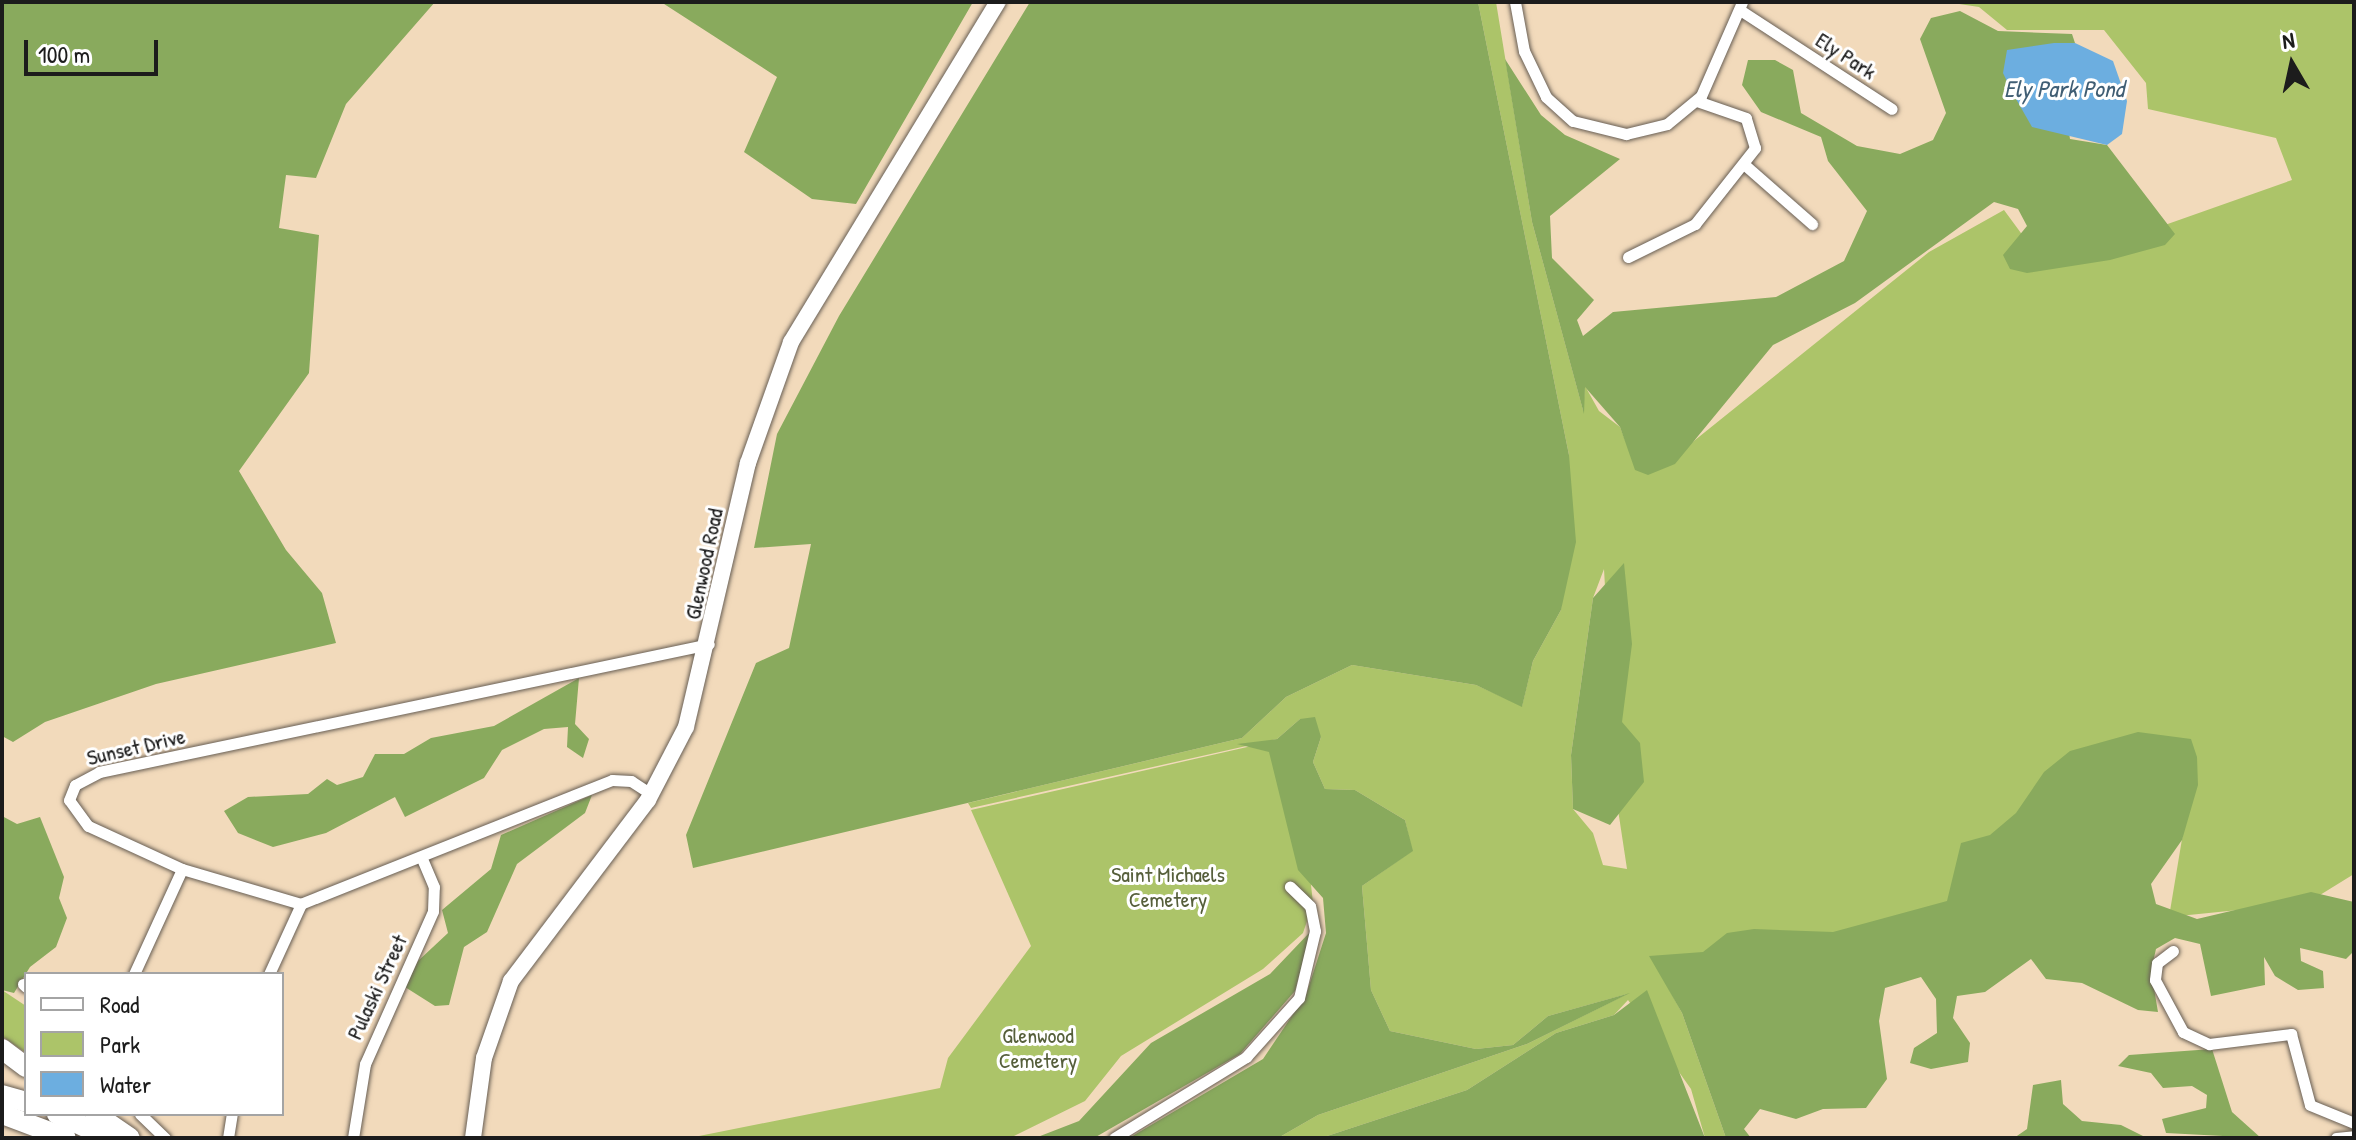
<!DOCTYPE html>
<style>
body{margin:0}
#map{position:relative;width:2356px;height:1140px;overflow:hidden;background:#f2dabb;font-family:"Patrick Hand",sans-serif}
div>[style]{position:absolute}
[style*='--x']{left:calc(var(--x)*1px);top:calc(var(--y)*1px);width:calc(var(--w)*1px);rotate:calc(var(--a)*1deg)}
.green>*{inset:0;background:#acc469}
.forest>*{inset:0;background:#89aa5d}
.water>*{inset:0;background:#6caee0}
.roads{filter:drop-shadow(0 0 2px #675e54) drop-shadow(0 0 2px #675e54)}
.street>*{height:11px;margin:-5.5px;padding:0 5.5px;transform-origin:5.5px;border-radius:5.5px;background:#fff}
.secondary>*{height:16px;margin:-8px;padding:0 8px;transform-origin:8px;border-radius:8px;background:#fff}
.highway>*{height:20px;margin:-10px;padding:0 10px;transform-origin:10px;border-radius:10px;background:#fff}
span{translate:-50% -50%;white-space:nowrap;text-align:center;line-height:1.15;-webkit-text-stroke:6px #fff;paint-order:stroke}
.street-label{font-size:22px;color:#1c1c1c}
.park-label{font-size:22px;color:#565f3b}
.water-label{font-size:24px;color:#405e74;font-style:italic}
.frame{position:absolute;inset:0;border:4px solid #1c1c1c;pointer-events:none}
.legend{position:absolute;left:24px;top:972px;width:260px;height:144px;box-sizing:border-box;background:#fff;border:2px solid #a4a4a4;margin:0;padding:10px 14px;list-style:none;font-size:24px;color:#1c1c1c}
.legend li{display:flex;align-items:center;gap:16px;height:40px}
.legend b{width:40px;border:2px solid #a4a4a4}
.north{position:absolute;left:2252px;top:24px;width:80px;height:80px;-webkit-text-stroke:6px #fff;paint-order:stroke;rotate:351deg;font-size:22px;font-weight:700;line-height:32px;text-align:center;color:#1c1c1c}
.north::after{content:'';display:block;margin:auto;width:28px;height:36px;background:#1c1c1c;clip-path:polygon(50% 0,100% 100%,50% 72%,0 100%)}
.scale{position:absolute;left:24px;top:40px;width:134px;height:36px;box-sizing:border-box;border:4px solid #1c1c1c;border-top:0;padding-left:10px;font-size:24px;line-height:28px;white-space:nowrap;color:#1c1c1c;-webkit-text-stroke:6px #fff;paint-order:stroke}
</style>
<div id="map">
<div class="green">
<i style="clip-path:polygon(evenodd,1478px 2px,1496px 2px,1532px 222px,1583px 410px,1585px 386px,1599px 411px,1620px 427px,1632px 458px,1664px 465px,1929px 252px,2004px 210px,2046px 267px,2292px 180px,2276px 138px,2148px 109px,2146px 83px,2104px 30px,2007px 30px,1979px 7px,1946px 2px,2354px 2px,2354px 874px,2307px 903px,2169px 917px,2192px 779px,1967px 902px,1887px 935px,1659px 971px,1682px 1013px,1726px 1138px,1705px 1138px,1691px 1089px,1628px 1000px,1614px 1015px,1556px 1033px,1467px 1090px,1321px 1138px,1278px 1138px,1318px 1115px,1527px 1044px,1627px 994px,1548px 1016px,1513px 1045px,1476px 1049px,1390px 1031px,1371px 990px,1362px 886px,1412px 851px,1405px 820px,1355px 790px,1325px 789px,1313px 762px,1321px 737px,1300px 719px,1277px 739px,971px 808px,968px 803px,1242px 738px,1286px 697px,1352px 665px,1476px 685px,1522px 706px,1533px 661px,1561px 610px,1569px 455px,1478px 2px,1604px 569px,1617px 803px,1627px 869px,1603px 865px,1593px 833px,1573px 809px,1571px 755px,1593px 598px,1604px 569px)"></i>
<i style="clip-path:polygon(1269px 742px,1310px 876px,1313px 903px,1303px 933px,1263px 969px,1121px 1056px,1085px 1101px,1010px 1138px,689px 1138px,940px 1088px,948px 1058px,1031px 946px,971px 810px)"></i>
<i style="clip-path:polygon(2px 990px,26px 1006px,26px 1053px,2px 1036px)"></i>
</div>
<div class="forest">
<i style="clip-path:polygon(2px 2px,435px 2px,346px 104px,316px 178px,286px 175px,279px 228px,319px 235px,309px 373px,239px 471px,286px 550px,322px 593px,336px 643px,156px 684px,45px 722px,13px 742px,2px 736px)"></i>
<i style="clip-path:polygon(661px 2px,973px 2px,856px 204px,812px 199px,744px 152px,777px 77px)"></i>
<i style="clip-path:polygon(1030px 2px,1478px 2px,1569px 455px,1576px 542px,1561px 610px,1533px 661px,1522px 707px,1476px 685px,1352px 665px,1286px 697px,1242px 738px,693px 868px,686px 835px,756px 663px,789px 648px,811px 544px,754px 548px,777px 434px,839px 316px)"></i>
<i style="clip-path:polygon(1960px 11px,1998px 31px,2072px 34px,2075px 43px,2054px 43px,2070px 139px,2107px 145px,2175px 234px,2165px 245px,2110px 260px,2027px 273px,2010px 269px,2003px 255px,2027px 226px,2018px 209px,1994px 202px,1855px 303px,1773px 345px,1675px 464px,1648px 475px,1635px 470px,1620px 427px,1585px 387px,1584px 414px,1532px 222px,1505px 59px,1541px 115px,1565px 135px,1620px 159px,1550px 216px,1552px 258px,1594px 300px,1577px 320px,1583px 336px,1613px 312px,1776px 297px,1844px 261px,1867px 211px,1828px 161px,1821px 137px,1761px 112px,1742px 85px,1748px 60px,1775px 60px,1793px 70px,1801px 113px,1857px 146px,1900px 154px,1933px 140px,1946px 113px,1920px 39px,1931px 18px)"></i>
<i style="clip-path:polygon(1624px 563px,1632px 644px,1622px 722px,1640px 743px,1644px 782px,1610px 825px,1573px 809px,1571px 755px,1593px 598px)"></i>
<i style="clip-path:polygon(579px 678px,575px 724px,589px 739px,583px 758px,567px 747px,568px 727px,544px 729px,502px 750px,484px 778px,405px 817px,395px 797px,326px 833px,273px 847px,238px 833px,224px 811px,248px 797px,308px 794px,327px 779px,337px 785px,363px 777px,375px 754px,404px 754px,431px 738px,494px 726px)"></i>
<i style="clip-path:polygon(1315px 717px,1321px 737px,1313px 762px,1325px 789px,1355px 790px,1405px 820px,1413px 851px,1362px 886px,1371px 990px,1390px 1031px,1476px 1049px,1513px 1045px,1548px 1016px,1630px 993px,1527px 1044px,1318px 1115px,1278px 1138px,1129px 1138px,1263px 1059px,1306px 995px,1326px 933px,1323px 898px,1298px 870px,1269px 752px,1237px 744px,1277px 739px,1300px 719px)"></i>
<i style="clip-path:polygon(2138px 732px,2191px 739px,2197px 757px,2198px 785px,2182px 840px,2151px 884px,2156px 904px,2197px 919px,2311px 892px,2354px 902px,2354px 951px,2346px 959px,2300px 948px,2301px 961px,2323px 971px,2324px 988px,2298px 990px,2275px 976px,2264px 957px,2265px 985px,2211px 996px,2200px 944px,2175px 938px,2156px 949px,2151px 971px,2158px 1012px,2138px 1010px,2082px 983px,2046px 979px,2031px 959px,1985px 992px,1957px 996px,1953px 1018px,1970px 1043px,1968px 1062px,1931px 1069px,1910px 1063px,1914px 1048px,1937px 1033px,1936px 999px,1921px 977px,1885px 988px,1879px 1021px,1887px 1079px,1866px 1108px,1823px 1109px,1796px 1119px,1760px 1109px,1744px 1129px,1751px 1138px,1726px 1138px,1682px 1013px,1649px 956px,1703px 952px,1727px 933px,1754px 929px,1833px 932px,1947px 901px,1961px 843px,1990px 835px,2016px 813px,2044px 772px,2070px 751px)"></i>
<i style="clip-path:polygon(592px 795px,585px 813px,517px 864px,487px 932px,464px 947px,449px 1005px,435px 1006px,405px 987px,418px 961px,448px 933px,442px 910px,491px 869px,501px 835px)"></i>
<i style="clip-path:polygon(2px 816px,17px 824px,40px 817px,64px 877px,59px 898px,67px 918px,56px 947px,30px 967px,14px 993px,2px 990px)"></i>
<i style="clip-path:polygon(1311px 931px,1295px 991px,1240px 1054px,1094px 1138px,1035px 1138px,1079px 1121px,1151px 1043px,1270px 974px)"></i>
<i style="clip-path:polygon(1647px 990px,1705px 1138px,1321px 1138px,1467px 1090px,1556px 1033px,1614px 1015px)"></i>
<i style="clip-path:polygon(2212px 1049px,2232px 1112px,2261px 1138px,2166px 1133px,2162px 1119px,2206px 1108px,2207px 1095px,2192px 1086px,2163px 1088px,2151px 1073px,2118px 1066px,2129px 1055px)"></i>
<i style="clip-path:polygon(2061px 1080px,2063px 1104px,2082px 1121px,2121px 1125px,2147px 1138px,2014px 1138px,2027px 1129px,2033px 1085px)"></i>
</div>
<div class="water">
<i style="clip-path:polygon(2054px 43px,2075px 43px,2113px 61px,2127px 101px,2122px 134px,2107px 145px,2032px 127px,2012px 92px,2003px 73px,2007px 50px)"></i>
</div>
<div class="roads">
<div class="street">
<i style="--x:1515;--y:2;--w:50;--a:79.6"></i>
<i style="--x:1524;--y:51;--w:51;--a:64.4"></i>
<i style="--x:1546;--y:97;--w:36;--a:42"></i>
<i style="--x:1573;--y:121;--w:55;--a:13.8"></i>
<i style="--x:1626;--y:134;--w:42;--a:-13.7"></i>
<i style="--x:1667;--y:124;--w:44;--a:-39.5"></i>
<i style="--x:1701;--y:96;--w:103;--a:-66.4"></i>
<i style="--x:1740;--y:10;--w:181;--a:33.1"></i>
<i style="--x:1746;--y:166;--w:88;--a:41.3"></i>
<i style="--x:1628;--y:257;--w:75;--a:-26.2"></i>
<i style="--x:1695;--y:224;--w:97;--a:-51.7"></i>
<i style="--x:1755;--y:148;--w:31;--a:-107"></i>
<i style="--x:1746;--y:118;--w:52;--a:-160.9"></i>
<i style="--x:651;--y:794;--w:24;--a:-147"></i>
<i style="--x:631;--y:781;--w:19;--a:-177"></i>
<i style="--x:612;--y:780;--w:335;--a:158.3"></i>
<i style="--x:301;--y:904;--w:124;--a:-163.6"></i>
<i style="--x:182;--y:869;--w:103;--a:-155.4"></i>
<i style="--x:88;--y:826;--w:32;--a:-126"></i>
<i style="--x:69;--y:800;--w:16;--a:-68"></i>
<i style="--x:75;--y:785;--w:27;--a:-28"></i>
<i style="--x:99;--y:772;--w:623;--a:-11.85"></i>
<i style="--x:2173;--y:951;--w:20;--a:143"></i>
<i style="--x:2157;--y:963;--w:17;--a:97"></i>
<i style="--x:2155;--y:980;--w:59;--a:61.7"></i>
<i style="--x:2183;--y:1032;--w:29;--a:25"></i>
<i style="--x:2209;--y:1044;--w:83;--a:-7"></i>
<i style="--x:2291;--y:1034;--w:73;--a:75"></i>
<i style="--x:2310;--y:1105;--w:48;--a:22.2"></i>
<i style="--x:134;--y:974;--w:115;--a:-65.4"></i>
<i style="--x:269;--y:974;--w:77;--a:-65.4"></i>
<i style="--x:23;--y:984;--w:4;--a:45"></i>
<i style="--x:140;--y:1114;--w:35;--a:44"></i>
<i style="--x:228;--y:1138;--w:24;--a:-81"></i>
<i style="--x:353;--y:1138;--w:75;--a:-80.8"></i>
<i style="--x:365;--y:1064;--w:167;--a:-66"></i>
<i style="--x:433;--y:911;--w:24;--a:-88"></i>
<i style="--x:434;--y:887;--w:33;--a:-113"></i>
<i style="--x:1114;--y:1138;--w:155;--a:-31.5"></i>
<i style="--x:1246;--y:1057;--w:79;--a:-48.1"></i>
<i style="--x:1299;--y:998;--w:69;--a:-76.6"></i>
<i style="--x:1315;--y:931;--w:25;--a:-101"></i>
<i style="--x:1310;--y:906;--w:28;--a:-136"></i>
<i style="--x:2336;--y:1138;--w:18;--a:-6"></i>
</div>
<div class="secondary">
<i style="--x:473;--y:1138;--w:81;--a:-82.2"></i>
<i style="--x:484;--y:1058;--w:82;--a:-70.7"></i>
<i style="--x:511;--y:981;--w:227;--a:-52.9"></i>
<i style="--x:648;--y:800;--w:82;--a:-62.5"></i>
<i style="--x:686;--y:727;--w:271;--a:-76.8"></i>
<i style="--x:748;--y:463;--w:128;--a:-70.4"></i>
<i style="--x:791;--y:342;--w:398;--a:-58.7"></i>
</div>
<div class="highway">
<i style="--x:2;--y:1049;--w:30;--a:37"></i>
<i style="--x:2;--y:1095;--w:25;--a:16"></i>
<i style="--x:2;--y:1114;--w:68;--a:20.6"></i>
<i style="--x:57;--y:1114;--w:57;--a:24.8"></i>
<i style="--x:95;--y:1114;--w:42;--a:34.4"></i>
</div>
</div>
<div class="street-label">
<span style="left:1846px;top:56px;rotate:33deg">Ely Park</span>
<span style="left:704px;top:564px;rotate:-78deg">Glenwood Road</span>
<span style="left:136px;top:747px;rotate:-13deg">Sunset Drive</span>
<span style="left:377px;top:987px;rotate:-65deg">Pulaski Street</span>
</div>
<div class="park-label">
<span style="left:1168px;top:887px">Saint Michaels<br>Cemetery</span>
<span style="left:1038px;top:1048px">Glenwood<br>Cemetery</span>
</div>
<div class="water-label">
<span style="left:2064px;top:89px">Ely Park Pond</span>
</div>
<div class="frame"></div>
<ul class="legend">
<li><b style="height:10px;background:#fff"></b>Road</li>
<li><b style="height:22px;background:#acc469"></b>Park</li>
<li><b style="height:22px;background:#6caee0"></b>Water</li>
</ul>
<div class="north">N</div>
<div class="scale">100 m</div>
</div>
